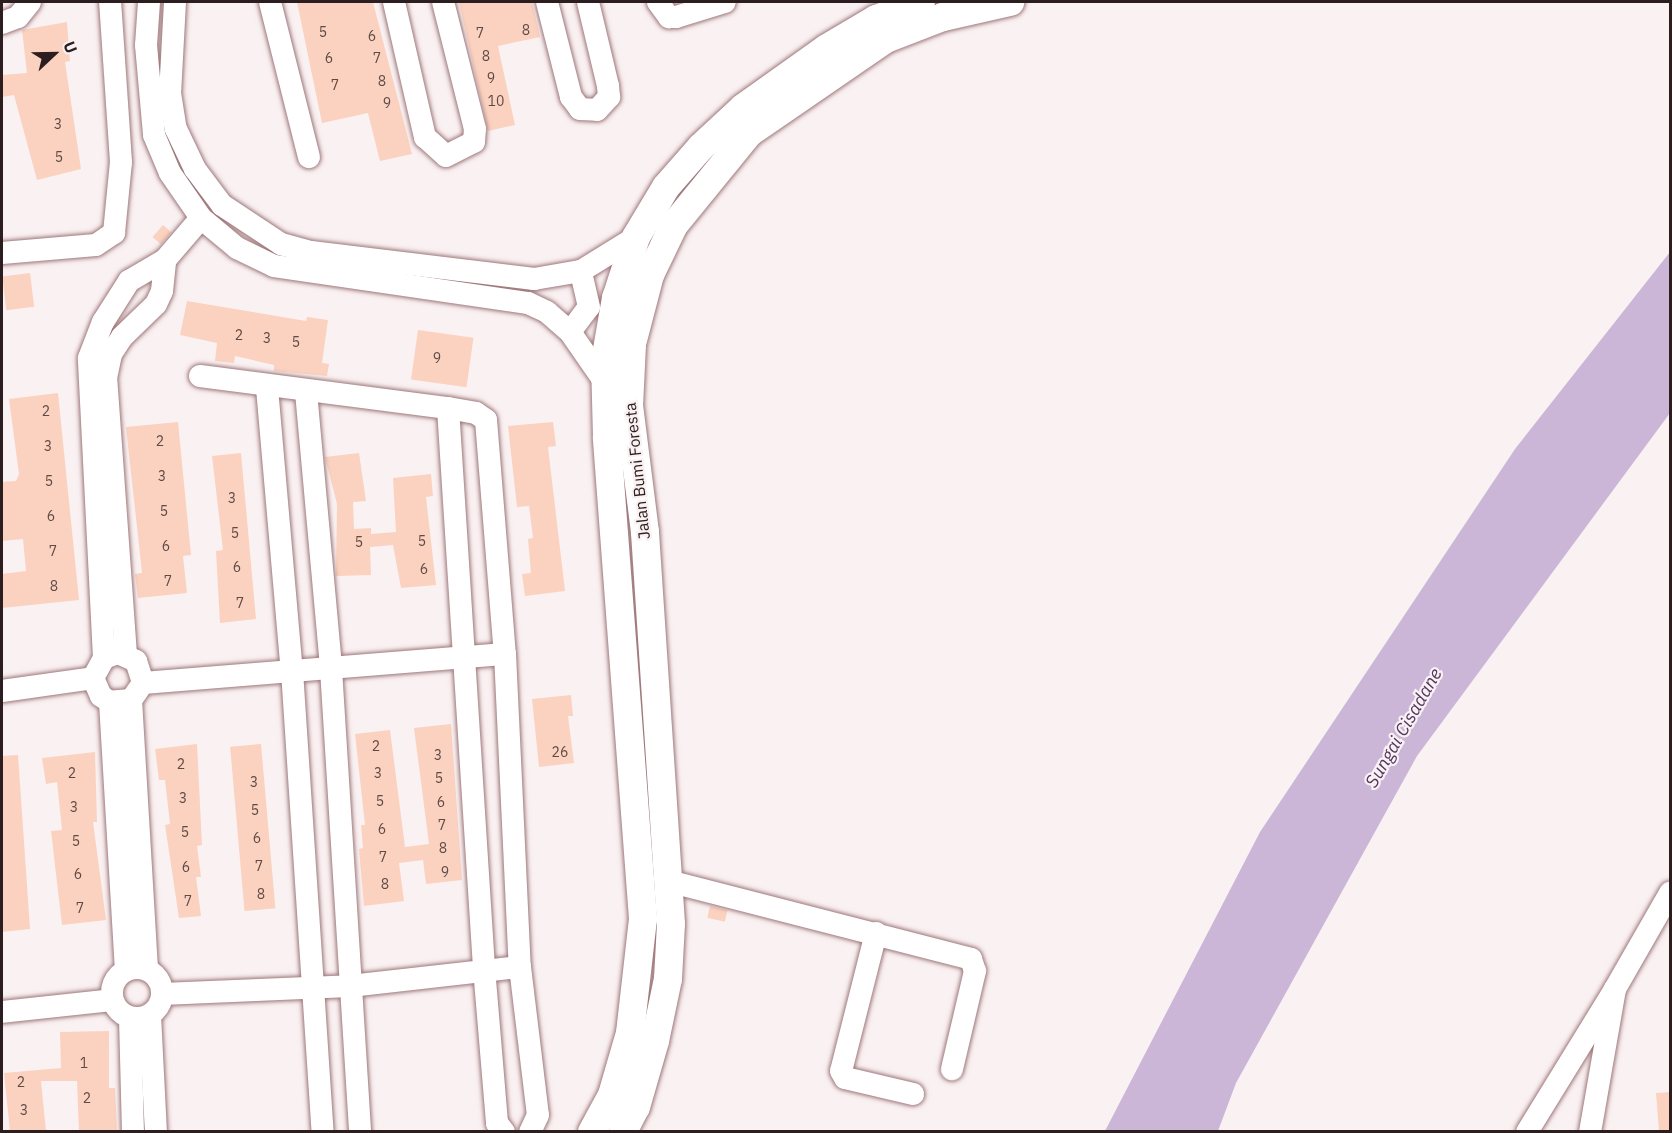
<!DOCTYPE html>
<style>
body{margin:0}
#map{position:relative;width:1672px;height:1133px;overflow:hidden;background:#faf1f2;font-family:"IBM Plex Sans",sans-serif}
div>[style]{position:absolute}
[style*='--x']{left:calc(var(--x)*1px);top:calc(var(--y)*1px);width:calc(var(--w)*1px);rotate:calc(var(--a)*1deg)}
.water>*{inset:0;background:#cbb6d8}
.building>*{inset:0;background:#fbd2c0;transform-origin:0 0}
.roads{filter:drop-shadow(0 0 2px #9e777a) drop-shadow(0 0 2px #9e777a)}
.minor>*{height:22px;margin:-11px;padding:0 11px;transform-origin:11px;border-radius:11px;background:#fff}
.minor>.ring{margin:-11px;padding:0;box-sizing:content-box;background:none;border:22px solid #fff;border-radius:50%}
.major>*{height:28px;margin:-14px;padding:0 14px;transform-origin:14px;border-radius:14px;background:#fff}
span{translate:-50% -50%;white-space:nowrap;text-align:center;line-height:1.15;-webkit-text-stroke:4.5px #faf1f2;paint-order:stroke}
.number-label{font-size:14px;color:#604a46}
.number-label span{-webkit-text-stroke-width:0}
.street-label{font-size:16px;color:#2c1d1e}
.water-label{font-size:18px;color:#533663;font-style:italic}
.frame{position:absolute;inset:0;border:3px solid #2c1d1e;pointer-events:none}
.north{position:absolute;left:24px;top:24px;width:60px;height:60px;-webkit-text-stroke:4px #faf1f2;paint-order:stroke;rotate:68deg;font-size:16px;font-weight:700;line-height:24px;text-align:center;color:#2c1d1e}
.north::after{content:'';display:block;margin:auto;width:21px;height:27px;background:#2c1d1e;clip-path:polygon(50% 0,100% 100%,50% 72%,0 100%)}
</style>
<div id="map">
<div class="water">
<i style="clip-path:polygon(1670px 252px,1670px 413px,1417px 756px,1236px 1083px,1218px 1131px,1105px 1131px,1260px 832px,1515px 449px)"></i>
</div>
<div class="building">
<i style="clip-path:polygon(297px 2px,373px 2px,412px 154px,380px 161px,368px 113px,322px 123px)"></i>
<i style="clip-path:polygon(459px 2px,532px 2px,540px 37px,498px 46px,515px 125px,488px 131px)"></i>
<i style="clip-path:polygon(67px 22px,70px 61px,65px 62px,81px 169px,37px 180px,14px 95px,2px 97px,2px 75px,27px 73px,22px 30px)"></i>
<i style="left:163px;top:225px;width:11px;height:16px;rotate:41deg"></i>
<i style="left:30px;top:273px;width:34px;height:28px;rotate:83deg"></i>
<i style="clip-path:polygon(187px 301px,306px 321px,307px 317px,328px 320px,322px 363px,329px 364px,327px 376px,274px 371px,274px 365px,235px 356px,234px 363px,215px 361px,217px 343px,180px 335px)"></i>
<i style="left:418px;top:330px;width:56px;height:50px;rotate:8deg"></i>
<i style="clip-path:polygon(58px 393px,79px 600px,2px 608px,2px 574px,26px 571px,23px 539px,2px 541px,2px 482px,16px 481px,19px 474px,9px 399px)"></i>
<i style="clip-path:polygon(178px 422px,191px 555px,183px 556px,187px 593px,138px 598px,135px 574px,142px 573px,126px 427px)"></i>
<i style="clip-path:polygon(553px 422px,556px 446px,548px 447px,565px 591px,525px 596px,522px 574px,531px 573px,528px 539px,533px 538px,529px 506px,517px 507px,508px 426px)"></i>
<i style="clip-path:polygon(241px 453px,256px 619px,220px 623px,216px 551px,223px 550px,212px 456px)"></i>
<i style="clip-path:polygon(359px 453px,366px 501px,353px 502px,354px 529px,371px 528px,371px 534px,396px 532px,393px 478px,431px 474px,433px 496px,426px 497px,436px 585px,401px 588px,393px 545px,370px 547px,371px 575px,336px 576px,337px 504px,325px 457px)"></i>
<i style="clip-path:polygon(571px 695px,573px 716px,568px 716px,574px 763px,539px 767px,532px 699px)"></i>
<i style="clip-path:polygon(451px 724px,462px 880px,426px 884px,423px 860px,399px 863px,404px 901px,364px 906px,359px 849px,363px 848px,361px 825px,365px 825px,355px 734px,390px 730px,405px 847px,429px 844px,414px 728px)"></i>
<i style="clip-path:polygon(197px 744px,202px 845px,197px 846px,201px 877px,196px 877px,201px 916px,179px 918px,165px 825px,170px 824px,165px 780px,159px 780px,155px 749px)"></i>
<i style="left:261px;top:744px;width:165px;height:31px;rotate:85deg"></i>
<i style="clip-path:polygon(95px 752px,97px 822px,93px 822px,106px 920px,62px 925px,51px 831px,62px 830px,57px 782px,46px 784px,42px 758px)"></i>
<i style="clip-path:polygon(18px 755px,30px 929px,2px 932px,2px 756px)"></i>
<i style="left:710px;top:906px;width:18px;height:12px;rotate:13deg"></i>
<i style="clip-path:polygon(109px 1031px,109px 1088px,115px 1088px,117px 1131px,79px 1131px,77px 1081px,41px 1081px,46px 1131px,10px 1131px,4px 1073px,61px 1068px,60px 1032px)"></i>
<i style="clip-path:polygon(1671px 1092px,1671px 1131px,1659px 1131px,1656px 1093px)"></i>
</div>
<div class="roads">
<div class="minor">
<i style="--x:149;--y:2;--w:43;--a:94"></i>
<i style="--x:146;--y:45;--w:90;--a:84.9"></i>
<i style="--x:154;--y:135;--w:41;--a:67.2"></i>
<i style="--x:170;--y:173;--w:55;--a:55.4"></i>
<i style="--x:201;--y:218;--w:47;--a:39.8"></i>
<i style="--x:237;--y:248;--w:41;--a:25.9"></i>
<i style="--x:274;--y:266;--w:257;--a:8.3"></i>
<i style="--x:528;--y:303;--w:21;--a:25"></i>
<i style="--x:547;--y:312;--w:30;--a:41"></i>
<i style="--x:570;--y:332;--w:63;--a:55.3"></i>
<i style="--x:175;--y:2;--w:91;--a:93.1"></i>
<i style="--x:170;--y:93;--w:36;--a:81"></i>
<i style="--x:176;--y:129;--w:44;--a:64.6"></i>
<i style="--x:195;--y:169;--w:45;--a:53.1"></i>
<i style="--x:222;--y:205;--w:71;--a:33.5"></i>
<i style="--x:281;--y:244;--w:31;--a:15"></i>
<i style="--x:311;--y:252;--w:225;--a:6.9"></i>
<i style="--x:534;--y:279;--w:48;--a:-9.7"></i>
<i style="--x:581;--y:271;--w:65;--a:-31.7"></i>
<i style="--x:270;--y:2;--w:160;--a:75.9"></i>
<i style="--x:394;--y:2;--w:139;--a:77.1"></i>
<i style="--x:425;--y:137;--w:28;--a:42"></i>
<i style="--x:446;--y:156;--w:31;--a:-27"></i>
<i style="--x:474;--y:142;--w:13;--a:-86"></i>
<i style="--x:475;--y:129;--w:131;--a:-104.1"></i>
<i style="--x:547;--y:2;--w:98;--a:75.8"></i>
<i style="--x:571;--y:97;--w:15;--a:53"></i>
<i style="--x:580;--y:109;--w:17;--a:3"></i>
<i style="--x:597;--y:110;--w:18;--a:-47"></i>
<i style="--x:609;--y:97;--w:11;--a:-95"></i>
<i style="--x:608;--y:86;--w:86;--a:-103.4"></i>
<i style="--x:658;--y:2;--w:19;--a:54"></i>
<i style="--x:669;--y:17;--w:7;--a:0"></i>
<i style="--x:676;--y:17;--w:51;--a:-17"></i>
<i style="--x:2;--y:23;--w:17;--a:-21"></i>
<i style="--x:18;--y:17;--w:19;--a:-51"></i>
<i style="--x:2;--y:253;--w:94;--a:-4.9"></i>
<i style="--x:96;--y:245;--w:22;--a:-34"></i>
<i style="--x:114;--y:233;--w:71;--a:-84.4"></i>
<i style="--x:121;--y:162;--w:160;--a:-93.9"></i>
<i style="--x:570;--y:332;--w:31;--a:-53"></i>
<i style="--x:589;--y:307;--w:37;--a:-103"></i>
<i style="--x:200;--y:376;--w:250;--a:7.4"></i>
<i style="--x:448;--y:408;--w:28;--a:10"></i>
<i style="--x:476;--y:413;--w:12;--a:35"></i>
<i style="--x:486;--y:420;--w:235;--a:85.4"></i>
<i style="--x:505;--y:654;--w:313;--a:87.3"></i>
<i style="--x:520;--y:967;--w:149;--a:83.1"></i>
<i style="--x:538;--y:1115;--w:19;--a:115"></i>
<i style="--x:267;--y:388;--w:284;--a:85"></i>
<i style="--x:292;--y:671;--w:462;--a:86.2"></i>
<i style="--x:306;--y:392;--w:278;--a:84.8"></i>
<i style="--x:331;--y:669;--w:464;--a:86.4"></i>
<i style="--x:448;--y:408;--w:561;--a:86.32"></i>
<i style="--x:484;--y:968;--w:156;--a:85.2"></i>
<i style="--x:497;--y:1123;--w:11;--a:52"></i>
<i style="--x:126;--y:655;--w:278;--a:-94.1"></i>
<i style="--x:106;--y:378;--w:25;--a:-78"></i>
<i style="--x:111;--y:354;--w:20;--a:-57"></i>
<i style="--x:122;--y:337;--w:47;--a:-44.1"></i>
<i style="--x:156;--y:304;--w:14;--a:-65"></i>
<i style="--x:162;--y:291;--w:31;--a:-84"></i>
<i style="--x:104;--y:658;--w:15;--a:-20"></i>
<i style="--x:118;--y:653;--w:20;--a:24"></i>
<i style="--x:136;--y:661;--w:23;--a:72"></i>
<i style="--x:143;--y:683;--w:21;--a:125"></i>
<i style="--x:131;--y:700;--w:21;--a:175"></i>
<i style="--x:110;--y:702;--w:11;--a:-146"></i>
<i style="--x:101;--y:696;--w:20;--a:-114"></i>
<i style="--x:93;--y:678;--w:23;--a:-61"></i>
<i style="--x:104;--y:658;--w:300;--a:-92.9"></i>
<i style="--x:89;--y:358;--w:39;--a:-69"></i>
<i style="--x:103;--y:322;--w:49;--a:-57.6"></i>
<i style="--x:129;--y:281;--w:42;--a:-30.3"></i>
<i style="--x:165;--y:260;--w:55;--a:-49.4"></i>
<i style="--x:143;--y:683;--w:363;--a:-4.6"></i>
<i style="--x:2;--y:691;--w:92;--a:-8.1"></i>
<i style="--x:131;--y:700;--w:270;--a:86.6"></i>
<i style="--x:110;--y:702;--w:269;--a:86.6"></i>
<i style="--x:668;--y:881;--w:313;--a:14.4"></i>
<i style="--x:971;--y:959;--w:13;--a:72"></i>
<i style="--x:975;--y:971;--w:101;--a:103.2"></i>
<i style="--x:876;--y:933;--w:142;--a:104.2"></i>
<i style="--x:841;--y:1071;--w:8;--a:60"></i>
<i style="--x:845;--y:1078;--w:70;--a:13.2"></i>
<i class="ring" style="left:112px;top:968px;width:28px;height:28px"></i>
<i style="--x:1615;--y:989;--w:111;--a:-60.2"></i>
<i style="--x:162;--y:994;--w:188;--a:-2.4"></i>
<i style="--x:350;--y:986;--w:171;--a:-6.4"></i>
<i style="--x:2;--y:1012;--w:111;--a:-6.2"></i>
<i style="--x:150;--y:1015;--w:117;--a:87.1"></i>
<i style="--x:130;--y:1018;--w:114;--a:88.5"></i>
<i style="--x:1527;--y:1132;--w:168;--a:-58.4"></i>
<i style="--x:1615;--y:989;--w:145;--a:99.9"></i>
</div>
<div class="major">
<i style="--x:592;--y:1132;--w:42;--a:-61.6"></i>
<i style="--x:612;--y:1095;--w:65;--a:-73.8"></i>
<i style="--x:630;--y:1033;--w:115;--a:-83.5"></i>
<i style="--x:643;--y:919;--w:483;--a:-94.3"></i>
<i style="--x:607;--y:437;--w:76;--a:-91.5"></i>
<i style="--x:605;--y:361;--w:64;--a:-80.1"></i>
<i style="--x:616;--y:298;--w:64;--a:-71.8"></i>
<i style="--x:636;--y:237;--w:58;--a:-59"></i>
<i style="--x:666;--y:187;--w:53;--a:-48.8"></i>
<i style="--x:701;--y:147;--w:57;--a:-42.9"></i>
<i style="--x:743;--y:108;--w:103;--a:-35.5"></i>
<i style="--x:827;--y:48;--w:57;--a:-30.6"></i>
<i style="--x:876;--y:19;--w:48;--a:-20.7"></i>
<i style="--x:623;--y:1132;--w:28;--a:-63"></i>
<i style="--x:636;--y:1107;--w:69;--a:-73.9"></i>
<i style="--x:655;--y:1041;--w:63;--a:-78.2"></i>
<i style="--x:668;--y:979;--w:55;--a:-86.9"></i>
<i style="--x:671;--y:924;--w:393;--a:-93.8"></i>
<i style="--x:645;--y:532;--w:127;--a:-97.2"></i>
<i style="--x:629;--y:406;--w:62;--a:-87.2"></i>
<i style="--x:632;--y:344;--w:71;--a:-75.4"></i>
<i style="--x:650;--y:275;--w:55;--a:-64.4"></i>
<i style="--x:674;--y:225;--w:119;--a:-50.8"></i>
<i style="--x:749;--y:133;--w:166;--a:-34.5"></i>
<i style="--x:886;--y:39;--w:61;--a:-21.1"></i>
<i style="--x:943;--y:17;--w:69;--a:-12.6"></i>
</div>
</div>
<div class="number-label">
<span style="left:526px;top:30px">8</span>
<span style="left:323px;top:32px">5</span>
<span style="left:480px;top:33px">7</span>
<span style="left:372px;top:36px">6</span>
<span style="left:486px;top:56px">8</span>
<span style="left:329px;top:58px">6</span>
<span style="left:377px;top:58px">7</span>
<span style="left:491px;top:78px">9</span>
<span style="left:382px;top:81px">8</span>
<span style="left:335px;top:85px">7</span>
<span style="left:496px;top:101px">10</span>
<span style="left:387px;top:103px">9</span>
<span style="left:58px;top:124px">3</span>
<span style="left:59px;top:157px">5</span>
<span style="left:239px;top:335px">2</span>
<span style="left:267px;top:338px">3</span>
<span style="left:296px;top:342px">5</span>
<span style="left:437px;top:358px">9</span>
<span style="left:46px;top:411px">2</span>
<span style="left:160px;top:441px">2</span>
<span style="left:48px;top:446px">3</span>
<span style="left:162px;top:476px">3</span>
<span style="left:49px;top:481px">5</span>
<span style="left:232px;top:498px">3</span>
<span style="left:164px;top:511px">5</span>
<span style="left:51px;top:516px">6</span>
<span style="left:235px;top:533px">5</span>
<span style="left:422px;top:541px">5</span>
<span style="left:359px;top:542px">5</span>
<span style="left:166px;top:546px">6</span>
<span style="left:53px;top:551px">7</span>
<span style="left:237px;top:567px">6</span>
<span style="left:424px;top:569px">6</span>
<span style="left:168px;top:581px">7</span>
<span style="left:54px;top:586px">8</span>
<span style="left:240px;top:603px">7</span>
<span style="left:376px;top:746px">2</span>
<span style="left:560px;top:752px">26</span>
<span style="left:438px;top:755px">3</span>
<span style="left:181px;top:764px">2</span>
<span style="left:72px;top:773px">2</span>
<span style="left:378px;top:773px">3</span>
<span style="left:439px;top:778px">5</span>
<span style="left:254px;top:782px">3</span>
<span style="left:183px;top:798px">3</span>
<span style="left:380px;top:801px">5</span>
<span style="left:441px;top:802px">6</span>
<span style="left:74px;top:807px">3</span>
<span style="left:255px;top:810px">5</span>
<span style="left:442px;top:825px">7</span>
<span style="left:382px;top:829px">6</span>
<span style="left:185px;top:832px">5</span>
<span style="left:257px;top:838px">6</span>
<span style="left:76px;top:841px">5</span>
<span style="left:443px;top:848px">8</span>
<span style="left:383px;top:857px">7</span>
<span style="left:259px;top:866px">7</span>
<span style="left:186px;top:867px">6</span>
<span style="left:445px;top:872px">9</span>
<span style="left:78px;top:874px">6</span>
<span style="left:385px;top:884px">8</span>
<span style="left:261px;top:894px">8</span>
<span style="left:188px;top:901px">7</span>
<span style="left:80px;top:908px">7</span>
<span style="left:84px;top:1063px">1</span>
<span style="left:21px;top:1082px">2</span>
<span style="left:87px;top:1098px">2</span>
<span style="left:24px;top:1110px">3</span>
</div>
<div class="street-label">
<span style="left:637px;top:471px;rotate:-96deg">Jalan Bumi Foresta</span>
</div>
<div class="water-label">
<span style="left:1404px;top:728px;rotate:-60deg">Sungai Cisadane</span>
</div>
<div class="frame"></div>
<div class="north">U</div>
</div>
